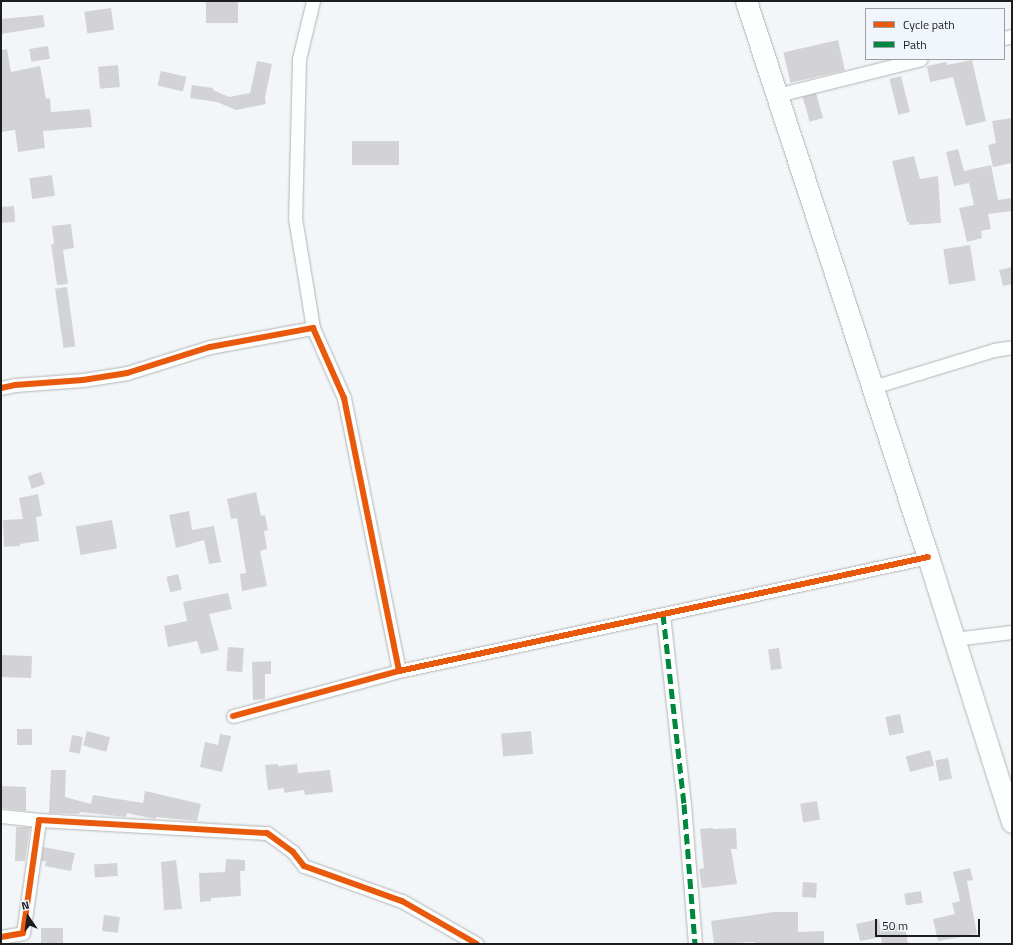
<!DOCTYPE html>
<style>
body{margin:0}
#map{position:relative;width:1013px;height:945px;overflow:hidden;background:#f3f6f8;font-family:"Titillium Web",sans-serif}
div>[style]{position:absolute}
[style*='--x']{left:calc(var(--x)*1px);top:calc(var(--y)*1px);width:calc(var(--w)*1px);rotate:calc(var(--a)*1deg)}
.building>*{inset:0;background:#d3d3d6;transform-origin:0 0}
.roads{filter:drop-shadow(0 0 1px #b2b4b5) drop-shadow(0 0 1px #b2b4b5)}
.street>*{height:13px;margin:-6.5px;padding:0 6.5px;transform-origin:6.5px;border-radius:6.5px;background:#fdfefe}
.primary>*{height:21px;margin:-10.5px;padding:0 10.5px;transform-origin:10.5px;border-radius:10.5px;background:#fdfefe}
.quiet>*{height:5px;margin-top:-2.5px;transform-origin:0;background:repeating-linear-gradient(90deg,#00873e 0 10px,transparent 0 15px)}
.cycleway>*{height:6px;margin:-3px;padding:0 3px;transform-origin:3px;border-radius:3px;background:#e8590c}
span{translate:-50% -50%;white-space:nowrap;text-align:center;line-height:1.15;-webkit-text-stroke:3.5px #f0f6fb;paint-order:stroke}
.frame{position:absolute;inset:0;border:2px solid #1b1d1f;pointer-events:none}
.legend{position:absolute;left:865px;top:8px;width:140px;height:52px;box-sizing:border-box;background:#f0f6fb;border:1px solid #9b9fa3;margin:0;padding:5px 7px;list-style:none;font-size:12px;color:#1b1d1f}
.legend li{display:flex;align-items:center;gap:8px;height:20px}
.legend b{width:20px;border:1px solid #9b9fa3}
.north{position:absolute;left:8px;top:897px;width:40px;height:40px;-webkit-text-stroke:3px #f0f6fb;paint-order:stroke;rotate:347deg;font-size:11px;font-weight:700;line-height:16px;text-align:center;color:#1b1d1f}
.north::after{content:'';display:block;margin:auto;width:14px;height:18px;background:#1b1d1f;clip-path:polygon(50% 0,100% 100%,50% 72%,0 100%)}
.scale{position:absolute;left:875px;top:919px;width:105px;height:18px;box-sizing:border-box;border:2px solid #1b1d1f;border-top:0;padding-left:5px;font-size:12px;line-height:14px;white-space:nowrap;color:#1b1d1f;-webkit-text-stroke:3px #f0f6fb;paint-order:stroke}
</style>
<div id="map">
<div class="building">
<i style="left:206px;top:1px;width:32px;height:22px"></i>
<i style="left:111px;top:8px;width:22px;height:27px;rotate:82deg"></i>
<i style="clip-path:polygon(43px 15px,45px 27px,1px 34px,1px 19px)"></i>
<i style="left:838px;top:40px;width:31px;height:56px;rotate:77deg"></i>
<i style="left:48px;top:46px;width:13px;height:19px;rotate:81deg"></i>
<i style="clip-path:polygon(7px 49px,11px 72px,40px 66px,46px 99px,50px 98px,51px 112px,90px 109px,92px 127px,43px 131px,45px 148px,18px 152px,15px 130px,1px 132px,1px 50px)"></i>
<i style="clip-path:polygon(972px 60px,986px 121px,966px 126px,953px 77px,930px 82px,927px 66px,946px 62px,947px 65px)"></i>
<i style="clip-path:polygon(257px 61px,272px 64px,265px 98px,266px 104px,236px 110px,217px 102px,190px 98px,192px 85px,213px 88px,213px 90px,229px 97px,250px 93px)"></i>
<i style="left:118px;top:65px;width:22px;height:20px;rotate:85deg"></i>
<i style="left:161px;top:71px;width:26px;height:15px;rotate:13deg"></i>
<i style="left:901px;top:76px;width:37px;height:12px;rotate:76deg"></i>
<i style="left:816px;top:93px;width:26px;height:14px;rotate:74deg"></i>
<i style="clip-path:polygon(1012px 118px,1012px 163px,993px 167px,988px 145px,996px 143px,992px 121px)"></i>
<i style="left:352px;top:141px;width:47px;height:24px"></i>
<i style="clip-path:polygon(958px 149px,964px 171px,991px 165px,998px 200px,1012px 198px,1012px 211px,988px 214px,991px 229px,981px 231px,982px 238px,967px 242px,959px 208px,974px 205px,969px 183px,954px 186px,946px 152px)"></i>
<i style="clip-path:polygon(914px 156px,920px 179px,938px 176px,941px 223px,909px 225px,909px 222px,907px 222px,892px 161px)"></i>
<i style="left:52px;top:175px;width:21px;height:23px;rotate:82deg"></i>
<i style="left:14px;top:206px;width:16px;height:13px;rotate:86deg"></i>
<i style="clip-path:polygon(71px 224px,74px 248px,63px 250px,68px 284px,57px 285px,51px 244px,54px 244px,52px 226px)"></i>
<i style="left:970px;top:245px;width:36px;height:27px;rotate:81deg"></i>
<i style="clip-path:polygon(1012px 267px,1012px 284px,1003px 286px,999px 270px)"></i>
<i style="left:67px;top:287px;width:60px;height:12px;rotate:82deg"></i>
<i style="left:41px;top:472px;width:13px;height:14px;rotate:72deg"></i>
<i style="clip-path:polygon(256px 492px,261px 516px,265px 515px,268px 530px,264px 531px,267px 549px,260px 551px,267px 586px,242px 591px,240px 574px,246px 573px,237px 518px,231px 519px,227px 499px)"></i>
<i style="clip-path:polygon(38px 494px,42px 516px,36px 517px,39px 541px,20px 544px,20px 546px,4px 547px,3px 520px,23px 519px,19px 498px)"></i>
<i style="clip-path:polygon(189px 511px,192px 530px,214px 526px,221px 562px,209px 564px,204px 540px,176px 548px,169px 515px)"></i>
<i style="left:112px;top:520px;width:29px;height:37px;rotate:80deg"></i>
<i style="left:178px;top:574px;width:16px;height:12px;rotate:76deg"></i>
<i style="clip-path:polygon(228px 593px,232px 609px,209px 614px,219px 650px,201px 654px,197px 641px,168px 647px,164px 626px,187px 621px,183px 602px)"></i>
<i style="left:228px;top:647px;width:16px;height:24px;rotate:4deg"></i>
<i style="left:779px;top:648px;width:21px;height:11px;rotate:82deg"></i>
<i style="left:1px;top:655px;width:31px;height:22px;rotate:2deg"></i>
<i style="clip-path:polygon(271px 661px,271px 674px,265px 674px,265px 699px,253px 700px,252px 662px)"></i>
<i style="left:900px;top:714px;width:19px;height:15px;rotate:78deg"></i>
<i style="left:17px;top:729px;width:15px;height:16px"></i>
<i style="left:87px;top:731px;width:24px;height:15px;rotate:15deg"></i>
<i style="left:531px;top:731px;width:23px;height:30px;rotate:85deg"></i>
<i style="clip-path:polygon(220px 734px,231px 736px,222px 772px,200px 767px,205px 742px,218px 745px)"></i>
<i style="left:72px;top:735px;width:11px;height:17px;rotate:10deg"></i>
<i style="left:930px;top:750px;width:16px;height:25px;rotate:75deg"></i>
<i style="left:948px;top:758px;width:21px;height:13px;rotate:79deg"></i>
<i style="clip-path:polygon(278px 764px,278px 766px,297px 764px,298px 773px,330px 770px,333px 792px,305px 795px,304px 790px,284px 793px,284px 788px,268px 790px,265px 765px)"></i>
<i style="clip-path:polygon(51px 770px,66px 770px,65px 797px,91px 804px,93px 795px,143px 803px,145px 791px,201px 804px,197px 821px,156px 817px,155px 819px,127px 813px,126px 817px,80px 812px,79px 814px,49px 813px)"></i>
<i style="clip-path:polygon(1px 786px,26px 787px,26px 811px,1px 808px)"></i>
<i style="left:817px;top:801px;width:19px;height:17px;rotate:81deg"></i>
<i style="clip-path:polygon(16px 827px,30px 827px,25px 861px,15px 861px)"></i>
<i style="clip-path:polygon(713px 828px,713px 829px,736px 828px,737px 849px,731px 849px,737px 884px,702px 888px,699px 869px,704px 868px,700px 829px)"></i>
<i style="clip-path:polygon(43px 847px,75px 853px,71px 871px,45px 866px,46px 861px,41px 861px)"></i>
<i style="clip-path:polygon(226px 859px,245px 860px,245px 871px,240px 871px,241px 896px,211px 898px,211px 901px,200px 902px,199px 873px,225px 872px)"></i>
<i style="clip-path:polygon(176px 860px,182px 909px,164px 910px,161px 862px)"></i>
<i style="left:117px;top:863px;width:13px;height:23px;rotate:86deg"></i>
<i style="clip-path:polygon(970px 868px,973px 880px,967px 881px,977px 934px,938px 941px,933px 919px,955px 914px,952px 903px,960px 901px,953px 872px)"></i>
<i style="left:803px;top:882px;width:14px;height:15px;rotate:4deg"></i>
<i style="left:921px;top:891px;width:12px;height:17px;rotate:81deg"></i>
<i style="clip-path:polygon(774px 912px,798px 912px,798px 932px,824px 931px,824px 944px,755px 944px,755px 942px,714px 944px,711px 921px)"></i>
<i style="left:104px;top:915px;width:16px;height:16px;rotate:7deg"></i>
<i style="clip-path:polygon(879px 919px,881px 935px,881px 928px,905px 924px,908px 944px,882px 944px,881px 937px,860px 941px,856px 924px)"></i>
<i style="left:41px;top:928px;width:22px;height:16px"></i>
</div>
<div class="roads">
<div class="street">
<i style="--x:313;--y:1;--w:60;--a:103.6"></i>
<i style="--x:299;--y:59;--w:159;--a:91.4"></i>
<i style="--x:295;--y:218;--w:111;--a:80.7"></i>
<i style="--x:1004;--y:38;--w:8;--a:-14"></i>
<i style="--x:777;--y:95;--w:148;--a:-14"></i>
<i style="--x:873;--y:387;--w:127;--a:-17"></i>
<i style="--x:994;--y:350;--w:18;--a:-9"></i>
<i style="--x:1;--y:388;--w:14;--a:-12"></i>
<i style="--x:15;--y:385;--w:68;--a:-4.2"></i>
<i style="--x:83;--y:380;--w:45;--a:-9"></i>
<i style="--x:127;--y:373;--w:87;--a:-17.4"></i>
<i style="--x:210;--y:347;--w:105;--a:-10.5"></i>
<i style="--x:313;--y:328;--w:77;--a:66.1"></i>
<i style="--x:344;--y:398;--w:278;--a:78.6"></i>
<i style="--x:663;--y:614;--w:191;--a:83.7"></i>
<i style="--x:684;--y:804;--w:140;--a:85.5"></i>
<i style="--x:954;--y:639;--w:58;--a:-6.9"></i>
<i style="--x:233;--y:716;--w:172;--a:-15.2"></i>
<i style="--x:399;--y:671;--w:541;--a:-12.16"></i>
<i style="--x:1;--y:816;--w:38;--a:6"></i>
<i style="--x:1;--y:937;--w:22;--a:-10"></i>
<i style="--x:23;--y:933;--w:114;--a:-81.9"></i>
<i style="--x:39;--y:820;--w:228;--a:3.3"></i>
<i style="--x:267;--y:833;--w:32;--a:36"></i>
<i style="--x:293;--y:852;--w:18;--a:52"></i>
<i style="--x:304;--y:866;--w:104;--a:19.7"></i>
<i style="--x:402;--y:901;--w:86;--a:29.8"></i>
</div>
<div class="primary">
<i style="--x:746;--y:1;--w:585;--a:71.87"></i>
<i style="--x:928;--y:557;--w:278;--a:72.4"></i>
</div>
</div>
<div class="quiet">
<i style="--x:663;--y:614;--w:191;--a:83.7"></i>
<i style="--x:684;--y:804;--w:140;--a:85.5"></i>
</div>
<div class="cycleway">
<i style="--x:1;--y:388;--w:14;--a:-12"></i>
<i style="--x:15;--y:385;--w:68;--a:-4.2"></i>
<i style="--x:83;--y:380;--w:45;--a:-9"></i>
<i style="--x:127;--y:373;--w:87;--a:-17.4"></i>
<i style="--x:210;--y:347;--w:105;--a:-10.5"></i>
<i style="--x:313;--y:328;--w:77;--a:66.1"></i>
<i style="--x:344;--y:398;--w:278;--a:78.6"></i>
<i style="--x:233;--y:716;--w:172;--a:-15.2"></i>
<i style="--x:399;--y:671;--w:541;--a:-12.16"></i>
<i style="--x:1;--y:937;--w:22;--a:-10"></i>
<i style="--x:23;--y:933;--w:114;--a:-81.9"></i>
<i style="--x:39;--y:820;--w:228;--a:3.3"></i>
<i style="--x:267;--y:833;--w:32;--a:36"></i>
<i style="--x:293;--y:852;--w:18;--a:52"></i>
<i style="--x:304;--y:866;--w:104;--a:19.7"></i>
<i style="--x:402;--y:901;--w:86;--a:29.8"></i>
</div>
<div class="frame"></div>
<ul class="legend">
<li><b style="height:5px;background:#e8590c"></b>Cycle path</li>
<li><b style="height:5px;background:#00873e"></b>Path</li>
</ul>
<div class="north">N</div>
<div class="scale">50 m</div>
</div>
